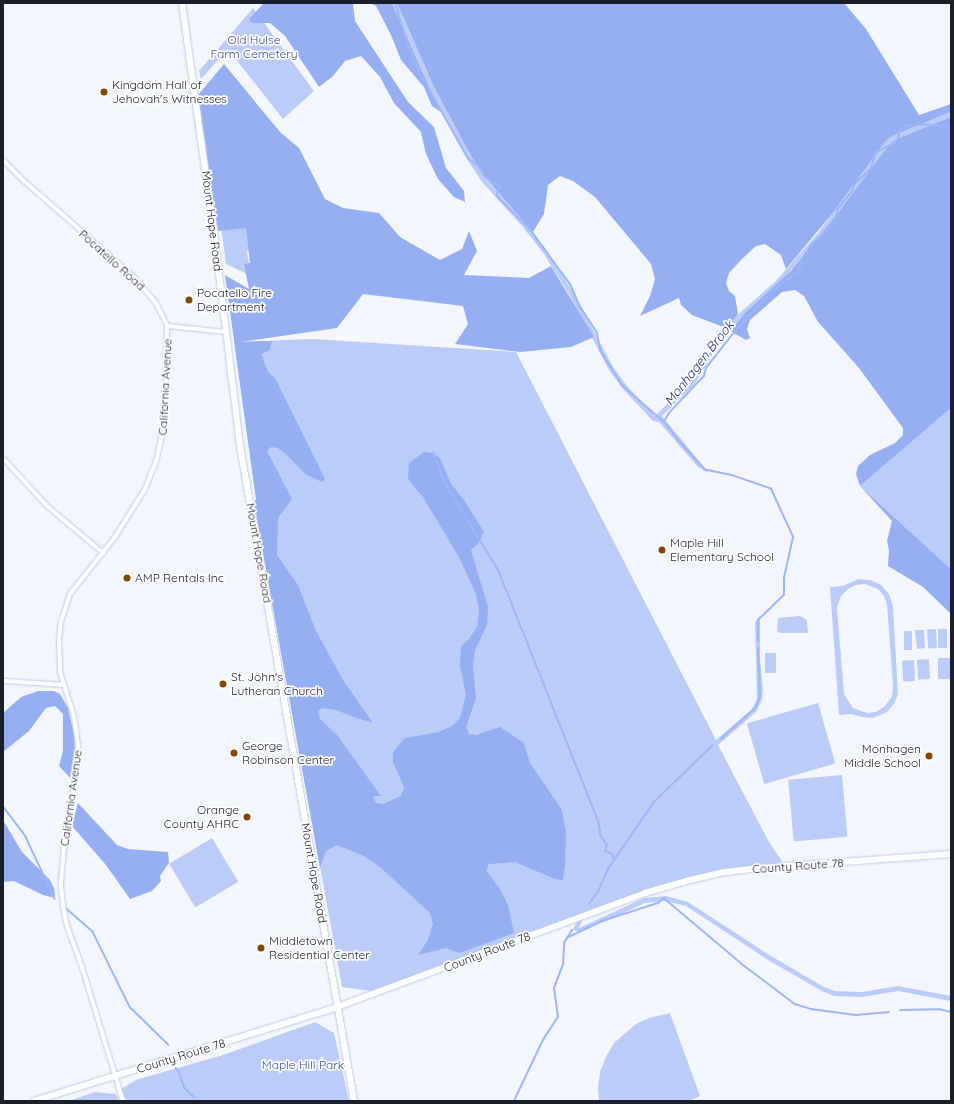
<!DOCTYPE html>
<style>
body{margin:0}
#map{position:relative;width:954px;height:1104px;overflow:hidden;background:#f4f6fd;font-family:Quicksand,sans-serif}
div>[style]{position:absolute}
[style*='--x']{left:calc(var(--x)*1px);top:calc(var(--y)*1px);width:calc(var(--w)*1px);rotate:calc(var(--a)*1deg)}
.green>*{inset:0;background:#bbccf9;transform-origin:0 0}
.forest>*{inset:0;background:#96aef2}
.stream>*{height:1.5px;margin:-0.75px;padding:0 0.75px;transform-origin:0.75px;border-radius:0.75px;background:#9db6fb}
.roads{filter:drop-shadow(0 0 1px #bfcbec) drop-shadow(0 0 1px #bfcbec)}
.street>*{height:4px;margin:-2px;padding:0 2px;transform-origin:2px;border-radius:2px;background:#fff}
.secondary>*{height:6px;margin:-3px;padding:0 3px;transform-origin:3px;border-radius:3px;background:#fff}
.dots>*{width:11px;height:11px;translate:-50% -50%;box-sizing:border-box;border:2px solid #fff;border-radius:50%}
span{translate:-50% -50%;white-space:nowrap;text-align:center;line-height:1.15;-webkit-text-stroke:3.5px #fff;paint-order:stroke}
.park-label{font-size:12px;color:#394f9f}
.poi-label{font-size:12px;color:#1b1f2b}
.left{translate:0 -50%;text-align:left}
.right{translate:-100% -50%;text-align:right}
.street-label{font-size:12px;color:#1b1f2b}
.water-label{font-size:13px;color:#1f307e;font-style:italic}
.frame{position:absolute;inset:0;border:4px solid #1b1f2b;pointer-events:none}
</style>
<div id="map">
<div class="green">
<i style="clip-path:polygon(392px 3px,397px 3px,434px 87px,471px 156px,486px 179px,526px 222px,548px 252px,573px 292px,613px 367px,627px 386px,655px 416px,690px 381px,711px 349px,733px 319px,776px 281px,818px 233px,885px 142px,892px 136px,951px 112px,951px 117px,894px 140px,888px 146px,821px 236px,779px 284px,756px 303px,737px 322px,714px 352px,694px 385px,662px 416px,709px 473px,698px 467px,659px 422px,653px 421px,623px 389px,609px 370px,569px 294px,544px 254px,522px 226px,482px 182px,467px 159px,430px 89px)"></i>
<i style="clip-path:polygon(253px 8px,314px 91px,283px 119px,228px 49px,201px 79px,199px 71px)"></i>
<i style="clip-path:polygon(248px 215px,254px 250px,247px 251px,251px 276px,226px 264px,220px 219px)"></i>
<i style="clip-path:polygon(313px 339px,516px 352px,716px 740px,752px 709px,757px 699px,755px 622px,760px 616px,760px 660px,763px 690px,762px 700px,756px 712px,718px 745px,769px 842px,785px 866px,736px 869px,678px 883px,584px 916px,579px 928px,644px 898px,666px 896px,688px 902px,771px 956px,824px 987px,835px 991px,862px 992px,898px 986px,951px 996px,951px 1001px,898px 991px,862px 997px,834px 996px,822px 991px,768px 960px,686px 906px,665px 901px,645px 903px,577px 934px,577px 931px,573px 930px,578px 919px,372px 991px,342px 987px,254px 503px,256px 499px,234px 342px)"></i>
<i style="clip-path:polygon(951px 408px,951px 569px,860px 486px)"></i>
<i style="clip-path:polygon(evenodd,858px 579px,870px 580px,881px 585px,889px 594px,893px 606px,898px 694px,894px 704px,887px 712px,873px 718px,862px 717px,851px 714px,839px 715px,830px 587px,843px 586px,858px 579px,865px 584px,878px 589px,884px 596px,887px 604px,893px 686px,892px 696px,885px 706px,876px 712px,867px 713px,853px 708px,844px 694px,837px 608px,841px 596px,848px 589px,856px 585px,865px 584px)"></i>
<i style="clip-path:polygon(800px 616px,807px 620px,808px 633px,780px 633px,777px 631px,778px 618px)"></i>
<i style="left:936px;top:629px;width:19px;height:9px;rotate:87deg"></i>
<i style="left:938px;top:629px;width:9px;height:19px"></i>
<i style="clip-path:polygon(915px 630px,924px 630px,925px 648px,917px 649px)"></i>
<i style="left:904px;top:631px;width:8px;height:19px"></i>
<i style="left:776px;top:653px;width:20px;height:11px;rotate:90deg"></i>
<i style="left:938px;top:658px;width:12px;height:21px"></i>
<i style="left:929px;top:659px;width:20px;height:12px;rotate:87deg"></i>
<i style="left:914px;top:660px;width:21px;height:12px;rotate:87deg"></i>
<i style="left:818px;top:703px;width:63px;height:74px;rotate:74deg"></i>
<i style="left:842px;top:775px;width:62px;height:54px;rotate:85deg"></i>
<i style="left:212px;top:838px;width:51px;height:50px;rotate:59deg"></i>
<i style="clip-path:polygon(670px 1013px,700px 1096px,689px 1101px,599px 1101px,598px 1088px,600px 1072px,606px 1057px,614px 1043px,636px 1024px,649px 1018px)"></i>
<i style="clip-path:polygon(315px 1022px,334px 1033px,349px 1101px,127px 1101px,121px 1089px,136px 1080px,223px 1055px)"></i>
<i style="clip-path:polygon(95px 1092px,116px 1094px,119px 1101px,69px 1101px)"></i>
</div>
<div class="forest">
<i style="clip-path:polygon(264px 3px,356px 3px,353px 4px,355px 21px,408px 102px,434px 127px,446px 168px,464px 191px,465px 202px,454px 197px,438px 179px,426px 154px,421px 132px,394px 103px,380px 77px,361px 56px,345px 61px,333px 76px,319px 87px,285px 36px,270px 23px,252px 23px,249px 19px)"></i>
<i style="clip-path:polygon(370px 3px,392px 3px,430px 89px,444px 114px,432px 106px,424px 87px,401px 60px,391px 35px,376px 6px)"></i>
<i style="clip-path:polygon(397px 3px,844px 3px,866px 29px,919px 115px,951px 104px,951px 112px,892px 136px,885px 142px,832px 214px,786px 269px,781px 255px,765px 244px,756px 246px,742px 259px,729px 273px,726px 283px,729px 291px,735px 296px,738px 314px,726px 328px,692px 315px,681px 305px,679px 298px,640px 316px,650px 296px,655px 279px,651px 264px,636px 246px,595px 197px,573px 181px,560px 176px,548px 185px,544px 214px,533px 232px,486px 178px,471px 156px,434px 87px)"></i>
<i style="clip-path:polygon(224px 64px,280px 132px,299px 148px,325px 199px,343px 208px,379px 213px,400px 237px,440px 260px,462px 249px,469px 231px,477px 251px,464px 275px,529px 278px,551px 266px,594px 337px,571px 347px,520px 352px,455px 344px,468px 324px,463px 306px,363px 294px,337px 328px,240px 342px,272px 341px,270px 350px,261px 354px,268px 372px,275px 378px,325px 479px,322px 482px,305px 474px,286px 454px,278px 448px,271px 447px,267px 451px,292px 499px,278px 518px,277px 555px,298px 585px,316px 631px,343px 680px,373px 723px,354px 717px,336px 710px,322px 708px,318px 711px,320px 719px,337px 735px,381px 796px,373px 796px,376px 803px,383px 804px,401px 796px,404px 787px,393px 762px,393px 752px,405px 738px,439px 732px,452px 726px,460px 718px,466px 694px,460px 666px,461px 646px,469px 639px,477px 627px,479px 610px,476px 594px,459px 557px,423px 497px,408px 479px,409px 463px,424px 452px,432px 453px,440px 458px,451px 484px,464px 500px,484px 532px,478px 544px,471px 550px,488px 607px,487px 625px,475px 650px,473px 666px,476px 698px,466px 727px,469px 734px,476px 735px,500px 727px,524px 743px,530px 763px,562px 810px,566px 833px,565px 864px,563px 880px,555px 879px,515px 862px,489px 864px,486px 870px,500px 889px,508px 905px,514px 933px,459px 953px,446px 948px,418px 955px,428px 940px,433px 923px,429px 912px,380px 867px,364px 856px,337px 845px,326px 851px,320px 868px,254px 503px,256px 499px,225px 275px,249px 289px,244px 264px,250px 263px,246px 228px,218px 231px,198px 95px)"></i>
<i style="clip-path:polygon(951px 117px,951px 408px,860px 486px,951px 569px,951px 614px,923px 587px,888px 566px,889px 550px,887px 541px,892px 521px,860px 486px,856px 474px,858px 466px,870px 455px,895px 443px,903px 435px,903px 428px,859px 368px,818px 322px,804px 296px,795px 290px,782px 292px,750px 320px,747px 329px,750px 338px,746px 340px,730px 331px,745px 313px,790px 272px,835px 217px,888px 146px,894px 140px)"></i>
<i style="clip-path:polygon(38px 691px,54px 691px,60px 694px,68px 708px,74px 734px,75px 749px,72px 780px,59px 766px,63px 751px,63px 714px,55px 706px,46px 708px,29px 731px,3px 752px,3px 713px,21px 697px)"></i>
<i style="clip-path:polygon(78px 803px,117px 845px,128px 849px,168px 852px,169px 863px,160px 876px,161px 881px,152px 891px,130px 899px,106px 865px,72px 826px)"></i>
<i style="clip-path:polygon(3px 820px,22px 852px,50px 880px,54px 888px,55px 896px,51px 897px,43px 895px,14px 881px,3px 882px)"></i>
</div>
<div class="stream">
<i style="--x:396;--y:3;--w:31;--a:75"></i>
<i style="--x:404;--y:33;--w:43;--a:68.2"></i>
<i style="--x:420;--y:73;--w:98;--a:60.5"></i>
<i style="--x:468;--y:158;--w:12;--a:35"></i>
<i style="--x:478;--y:165;--w:15;--a:58"></i>
<i style="--x:486;--y:178;--w:16;--a:30"></i>
<i style="--x:500;--y:186;--w:10;--a:107"></i>
<i style="--x:497;--y:196;--w:45;--a:45"></i>
<i style="--x:529;--y:228;--w:71;--a:53.6"></i>
<i style="--x:571;--y:285;--w:23;--a:67"></i>
<i style="--x:580;--y:306;--w:31;--a:57"></i>
<i style="--x:597;--y:332;--w:19;--a:78"></i>
<i style="--x:601;--y:351;--w:40;--a:58"></i>
<i style="--x:622;--y:385;--w:55;--a:41.3"></i>
<i style="--x:434;--y:452;--w:31;--a:71"></i>
<i style="--x:444;--y:481;--w:105;--a:58.6"></i>
<i style="--x:499;--y:571;--w:270;--a:68.3"></i>
<i style="--x:599;--y:822;--w:14;--a:82"></i>
<i style="--x:601;--y:836;--w:11;--a:56"></i>
<i style="--x:607;--y:845;--w:6;--a:99"></i>
<i style="--x:606;--y:851;--w:8;--a:23"></i>
<i style="--x:613;--y:854;--w:7;--a:82"></i>
<i style="--x:758;--y:641;--w:21;--a:-90"></i>
<i style="--x:758;--y:620;--w:36;--a:-44"></i>
<i style="--x:784;--y:595;--w:17;--a:-90"></i>
<i style="--x:784;--y:578;--w:42;--a:-77.6"></i>
<i style="--x:793;--y:537;--w:53;--a:-114.6"></i>
<i style="--x:771;--y:489;--w:39;--a:-161"></i>
<i style="--x:734;--y:476;--w:30;--a:-168"></i>
<i style="--x:705;--y:470;--w:40;--a:-132"></i>
<i style="--x:678;--y:440;--w:23;--a:-128"></i>
<i style="--x:664;--y:422;--w:10;--a:-61"></i>
<i style="--x:669;--y:413;--w:51;--a:-46.6"></i>
<i style="--x:704;--y:376;--w:8;--a:-76"></i>
<i style="--x:706;--y:368;--w:47;--a:-51.9"></i>
<i style="--x:735;--y:331;--w:53;--a:-47.3"></i>
<i style="--x:771;--y:292;--w:35;--a:-37"></i>
<i style="--x:799;--y:271;--w:12;--a:-76"></i>
<i style="--x:802;--y:259;--w:18;--a:-56"></i>
<i style="--x:812;--y:244;--w:33;--a:-43"></i>
<i style="--x:836;--y:222;--w:12;--a:-85"></i>
<i style="--x:837;--y:210;--w:22;--a:-51"></i>
<i style="--x:851;--y:193;--w:12;--a:-66"></i>
<i style="--x:856;--y:182;--w:20;--a:-41"></i>
<i style="--x:871;--y:169;--w:18;--a:-74"></i>
<i style="--x:876;--y:152;--w:21;--a:-25"></i>
<i style="--x:895;--y:143;--w:5;--a:-53"></i>
<i style="--x:898;--y:139;--w:8;--a:-83"></i>
<i style="--x:899;--y:131;--w:8;--a:-40"></i>
<i style="--x:905;--y:126;--w:14;--a:-8"></i>
<i style="--x:919;--y:124;--w:32;--a:5"></i>
<i style="--x:721;--y:739;--w:47;--a:-42.4"></i>
<i style="--x:756;--y:707;--w:12;--a:-70"></i>
<i style="--x:760;--y:696;--w:47;--a:-92.4"></i>
<i style="--x:3;--y:806;--w:39;--a:53"></i>
<i style="--x:26;--y:837;--w:68;--a:64.9"></i>
<i style="--x:589;--y:904;--w:17;--a:-54"></i>
<i style="--x:599;--y:890;--w:23;--a:-67"></i>
<i style="--x:608;--y:869;--w:81;--a:-55.5"></i>
<i style="--x:654;--y:802;--w:81;--a:-44"></i>
<i style="--x:67;--y:909;--w:35;--a:41"></i>
<i style="--x:93;--y:932;--w:84;--a:63.7"></i>
<i style="--x:130;--y:1007;--w:54;--a:44.3"></i>
<i style="--x:567;--y:938;--w:39;--a:-26"></i>
<i style="--x:602;--y:921;--w:59;--a:-17.8"></i>
<i style="--x:658;--y:903;--w:8;--a:-40"></i>
<i style="--x:664;--y:898;--w:102;--a:40.2"></i>
<i style="--x:742;--y:964;--w:66;--a:37"></i>
<i style="--x:795;--y:1004;--w:17;--a:17"></i>
<i style="--x:811;--y:1009;--w:45;--a:7.6"></i>
<i style="--x:856;--y:1015;--w:33;--a:-5"></i>
<i style="--x:900;--y:1010;--w:39;--a:-1"></i>
<i style="--x:939;--y:1009;--w:12;--a:14"></i>
<i style="--x:176;--y:1068;--w:4;--a:45"></i>
<i style="--x:179;--y:1071;--w:18;--a:71"></i>
<i style="--x:185;--y:1088;--w:13;--a:45"></i>
<i style="--x:514;--y:1101;--w:68;--a:-64.6"></i>
<i style="--x:543;--y:1040;--w:27;--a:-57"></i>
<i style="--x:558;--y:1017;--w:29;--a:-98"></i>
<i style="--x:554;--y:988;--w:26;--a:-69"></i>
<i style="--x:563;--y:964;--w:21;--a:-87"></i>
<i style="--x:564;--y:943;--w:15;--a:-58"></i>
</div>
<div class="roads">
<div class="street">
<i style="--x:3;--y:160;--w:30;--a:45"></i>
<i style="--x:24;--y:181;--w:146;--a:41.1"></i>
<i style="--x:134;--y:277;--w:34;--a:50"></i>
<i style="--x:156;--y:303;--w:25;--a:64"></i>
<i style="--x:167;--y:326;--w:94;--a:91.2"></i>
<i style="--x:165;--y:420;--w:40;--a:102"></i>
<i style="--x:157;--y:459;--w:32;--a:112"></i>
<i style="--x:145;--y:489;--w:57;--a:122"></i>
<i style="--x:115;--y:537;--w:73;--a:128.3"></i>
<i style="--x:70;--y:594;--w:28;--a:108"></i>
<i style="--x:61;--y:621;--w:20;--a:96"></i>
<i style="--x:59;--y:641;--w:31;--a:88"></i>
<i style="--x:60;--y:672;--w:46;--a:72.3"></i>
<i style="--x:74;--y:716;--w:28;--a:82"></i>
<i style="--x:78;--y:744;--w:28;--a:94"></i>
<i style="--x:76;--y:772;--w:77;--a:99"></i>
<i style="--x:64;--y:848;--w:38;--a:95"></i>
<i style="--x:61;--y:886;--w:20;--a:84"></i>
<i style="--x:63;--y:906;--w:20;--a:79"></i>
<i style="--x:67;--y:926;--w:44;--a:69.9"></i>
<i style="--x:82;--y:967;--w:140;--a:73"></i>
<i style="--x:167;--y:326;--w:60;--a:5.7"></i>
<i style="--x:3;--y:458;--w:64;--a:47.5"></i>
<i style="--x:46;--y:505;--w:75;--a:40.1"></i>
<i style="--x:3;--y:681;--w:60;--a:3.8"></i>
</div>
<div class="secondary">
<i style="--x:182;--y:3;--w:232;--a:82.1"></i>
<i style="--x:214;--y:233;--w:221;--a:83"></i>
<i style="--x:241;--y:452;--w:659;--a:80.12"></i>
<i style="--x:34;--y:1101;--w:317;--a:-17.2"></i>
<i style="--x:337;--y:1007;--w:328;--a:-20.3"></i>
<i style="--x:645;--y:893;--w:47;--a:-16.1"></i>
<i style="--x:690;--y:880;--w:37;--a:-13"></i>
<i style="--x:726;--y:872;--w:35;--a:-7"></i>
<i style="--x:761;--y:868;--w:191;--a:-4.2"></i>
</div>
</div>
<div class="dots">
<i style="left:104px;top:92px;background:#834601"></i>
<i style="left:189px;top:300px;background:#834601"></i>
<i style="left:662px;top:550px;background:#834601"></i>
<i style="left:127px;top:578px;background:#834601"></i>
<i style="left:223px;top:684px;background:#834601"></i>
<i style="left:234px;top:753px;background:#834601"></i>
<i style="left:929px;top:756px;background:#834601"></i>
<i style="left:247px;top:817px;background:#834601"></i>
<i style="left:261px;top:948px;background:#834601"></i>
</div>
<div class="park-label">
<span style="left:254px;top:47px">Old Hulse<br>Farm Cemetery</span>
<span style="left:303px;top:1065px">Maple Hill Park</span>
</div>
<div class="poi-label">
<span class="left" style="left:112px;top:92px">Kingdom Hall of<br>Jehovah's Witnesses</span>
<span class="left" style="left:197px;top:300px">Pocatello Fire<br>Department</span>
<span class="left" style="left:670px;top:550px">Maple Hill<br>Elementary School</span>
<span class="left" style="left:135px;top:578px">AMP Rentals Inc</span>
<span class="left" style="left:231px;top:684px">St. John's<br>Lutheran Church</span>
<span class="left" style="left:242px;top:753px">George<br>Robinson Center</span>
<span class="right" style="left:921px;top:756px">Monhagen<br>Middle School</span>
<span class="right" style="left:239px;top:817px">Orange<br>County AHRC</span>
<span class="left" style="left:269px;top:948px">Middletown<br>Residential Center</span>
</div>
<div class="street-label">
<span style="left:212px;top:221px;rotate:83deg">Mount Hope Road</span>
<span style="left:112px;top:260px;rotate:42deg">Pocatello Road</span>
<span style="left:165px;top:387px;rotate:-87deg">California Avenue</span>
<span style="left:259px;top:553px;rotate:80deg">Mount Hope Road</span>
<span style="left:71px;top:798px;rotate:-82deg">California Avenue</span>
<span style="left:798px;top:866px;rotate:-4deg">County Route 78</span>
<span style="left:314px;top:873px;rotate:80deg">Mount Hope Road</span>
<span style="left:487px;top:952px;rotate:-21deg">County Route 78</span>
<span style="left:181px;top:1056px;rotate:-17deg">County Route 78</span>
</div>
<div class="water-label">
<span style="left:699px;top:363px;rotate:-52deg">Monhagen Brook</span>
</div>
<div class="frame"></div>
</div>
